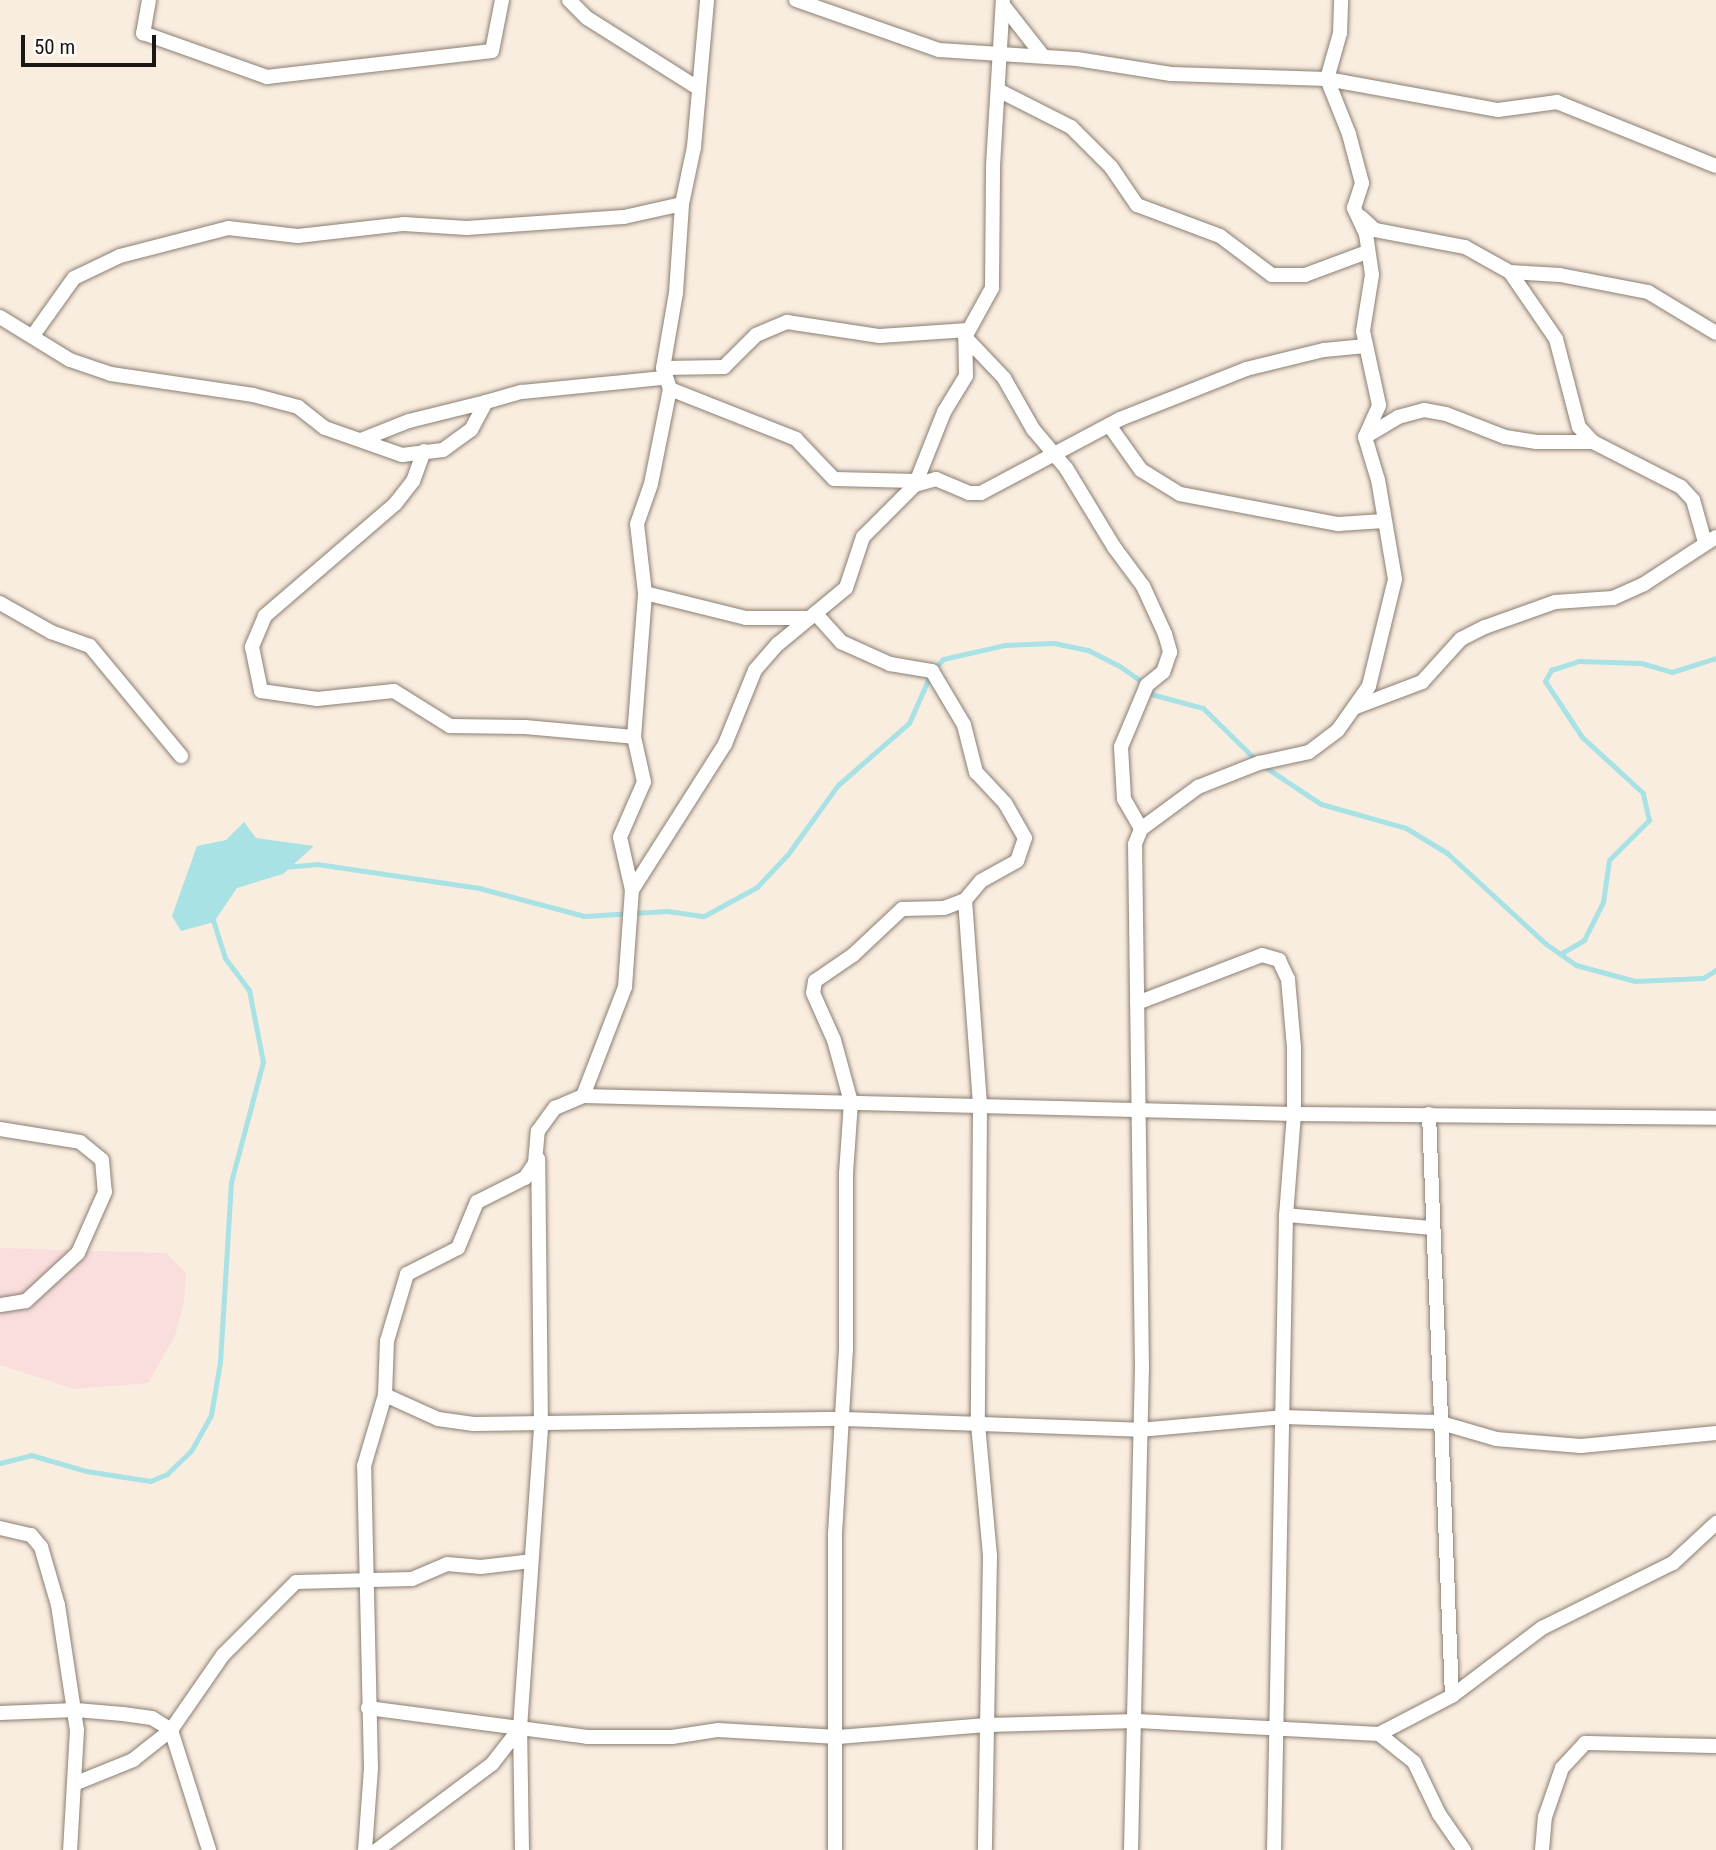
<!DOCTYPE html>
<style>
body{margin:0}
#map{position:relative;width:1716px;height:1850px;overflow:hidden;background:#f9eddf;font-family:"Roboto Condensed",sans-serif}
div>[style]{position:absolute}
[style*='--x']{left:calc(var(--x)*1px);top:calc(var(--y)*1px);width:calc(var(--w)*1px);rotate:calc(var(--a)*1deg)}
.education>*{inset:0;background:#f9dedd}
.water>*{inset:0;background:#a8e2e5}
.stream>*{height:5px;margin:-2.5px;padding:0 2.5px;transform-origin:2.5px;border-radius:2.5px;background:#a8e2e5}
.roads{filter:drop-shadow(0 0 2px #8a7f73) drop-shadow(0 0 2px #8a7f73)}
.minor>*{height:14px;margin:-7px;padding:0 7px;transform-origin:7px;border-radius:7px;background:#fff}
span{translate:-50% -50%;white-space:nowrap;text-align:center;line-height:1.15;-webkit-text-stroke:5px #fefcf9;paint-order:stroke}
.scale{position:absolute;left:21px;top:35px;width:135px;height:32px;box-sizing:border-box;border:4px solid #1b1712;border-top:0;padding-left:9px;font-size:21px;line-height:24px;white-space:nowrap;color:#1b1712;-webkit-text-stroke:5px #fefcf9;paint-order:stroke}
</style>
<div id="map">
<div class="education">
<i style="clip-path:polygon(0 1248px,166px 1253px,186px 1273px,184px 1302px,175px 1336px,148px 1383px,74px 1389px,0 1365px)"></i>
</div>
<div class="water">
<i style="clip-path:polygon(244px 822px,256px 838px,314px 846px,283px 874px,237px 888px,214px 922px,181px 931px,172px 916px,197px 846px,226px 840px)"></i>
</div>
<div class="stream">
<i style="--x:284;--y:867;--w:33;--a:-5"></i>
<i style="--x:317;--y:864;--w:164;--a:8.4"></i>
<i style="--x:479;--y:888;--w:109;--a:14.9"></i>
<i style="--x:584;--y:916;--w:83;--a:-3.4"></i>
<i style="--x:667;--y:911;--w:37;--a:8"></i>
<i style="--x:704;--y:916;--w:60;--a:-28.7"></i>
<i style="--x:757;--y:887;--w:45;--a:-46.8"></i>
<i style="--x:788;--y:854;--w:85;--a:-54.1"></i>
<i style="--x:838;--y:785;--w:94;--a:-41.1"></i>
<i style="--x:909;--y:723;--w:57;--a:-66.1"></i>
<i style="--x:932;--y:671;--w:16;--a:-47"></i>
<i style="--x:943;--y:659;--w:64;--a:-12.7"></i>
<i style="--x:1005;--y:645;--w:49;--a:-2.3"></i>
<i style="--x:1054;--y:643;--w:35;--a:12"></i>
<i style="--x:1088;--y:650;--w:34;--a:27"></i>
<i style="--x:1118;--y:665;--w:35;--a:35"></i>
<i style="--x:1147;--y:685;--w:10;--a:66"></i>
<i style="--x:1151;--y:694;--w:54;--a:15.1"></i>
<i style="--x:1203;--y:708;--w:78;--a:44.5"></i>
<i style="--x:1259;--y:763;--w:74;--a:33.5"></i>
<i style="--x:1321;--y:804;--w:88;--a:15.8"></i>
<i style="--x:1406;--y:828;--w:48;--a:31.4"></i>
<i style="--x:1447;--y:853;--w:134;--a:42.6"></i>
<i style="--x:1546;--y:944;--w:37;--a:35"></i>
<i style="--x:1576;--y:965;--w:61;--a:15.2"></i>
<i style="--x:1635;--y:981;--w:68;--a:-2.5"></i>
<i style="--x:1703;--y:978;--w:15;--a:-32"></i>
<i style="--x:1560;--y:954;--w:28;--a:-30"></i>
<i style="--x:1584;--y:940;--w:42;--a:-63.4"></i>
<i style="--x:1603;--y:902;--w:42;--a:-81.9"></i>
<i style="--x:1609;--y:860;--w:57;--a:-45"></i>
<i style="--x:1649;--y:820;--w:28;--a:-103"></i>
<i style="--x:1643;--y:793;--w:83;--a:-137.4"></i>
<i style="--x:1582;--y:737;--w:67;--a:-123.5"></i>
<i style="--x:1545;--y:681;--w:13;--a:-61"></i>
<i style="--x:1551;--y:670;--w:29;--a:-18"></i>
<i style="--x:1579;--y:661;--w:62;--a:1.8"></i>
<i style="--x:1641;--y:663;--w:32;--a:16"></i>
<i style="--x:1672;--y:672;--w:46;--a:-17.7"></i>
<i style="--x:0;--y:1463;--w:32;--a:-14"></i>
<i style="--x:31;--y:1455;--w:57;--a:16.2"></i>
<i style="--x:86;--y:1471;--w:65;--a:8.9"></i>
<i style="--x:150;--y:1481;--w:18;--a:-22"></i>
<i style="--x:167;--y:1474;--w:33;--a:-44"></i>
<i style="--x:191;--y:1451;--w:41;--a:-60.9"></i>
<i style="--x:211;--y:1415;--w:54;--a:-80.4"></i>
<i style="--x:220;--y:1362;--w:180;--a:-86.5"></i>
<i style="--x:231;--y:1182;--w:124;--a:-75.1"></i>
<i style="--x:263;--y:1062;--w:73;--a:-101"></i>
<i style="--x:249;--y:990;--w:40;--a:-127"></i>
<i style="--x:225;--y:958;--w:43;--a:-107.6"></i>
</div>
<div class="roads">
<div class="minor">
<i style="--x:149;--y:0;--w:34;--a:100"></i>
<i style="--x:143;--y:33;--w:132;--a:19.5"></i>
<i style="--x:267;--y:77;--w:226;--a:-6.6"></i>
<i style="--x:492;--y:51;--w:52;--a:-78.9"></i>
<i style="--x:569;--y:0;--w:25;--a:45"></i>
<i style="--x:587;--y:18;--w:129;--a:32.3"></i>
<i style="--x:796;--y:0;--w:151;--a:19.3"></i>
<i style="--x:939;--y:50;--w:138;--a:3.7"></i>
<i style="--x:1077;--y:59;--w:95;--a:9.1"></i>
<i style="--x:1171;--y:74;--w:156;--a:1.8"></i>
<i style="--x:1327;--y:79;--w:174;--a:10.3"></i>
<i style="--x:1498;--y:110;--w:60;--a:-7.7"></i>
<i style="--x:1557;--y:102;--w:171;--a:21.9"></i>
<i style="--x:1003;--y:5;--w:65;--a:51.9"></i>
<i style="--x:1000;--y:91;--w:80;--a:26.9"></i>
<i style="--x:1071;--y:127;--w:57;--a:45"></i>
<i style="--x:1111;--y:167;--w:46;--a:55.6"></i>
<i style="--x:1137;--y:205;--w:89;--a:20.5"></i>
<i style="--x:1220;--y:236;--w:65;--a:36.9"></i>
<i style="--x:1272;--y:275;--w:33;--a:0"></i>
<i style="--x:1305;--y:275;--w:66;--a:-20.4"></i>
<i style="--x:1361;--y:217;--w:19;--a:43"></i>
<i style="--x:1375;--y:230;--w:92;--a:10.7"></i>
<i style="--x:1465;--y:247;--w:51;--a:29.1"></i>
<i style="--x:1510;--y:272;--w:81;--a:55.5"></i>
<i style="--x:1556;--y:339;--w:91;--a:75.4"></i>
<i style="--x:1579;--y:427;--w:21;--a:47"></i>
<i style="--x:1593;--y:442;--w:99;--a:27.1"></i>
<i style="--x:1681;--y:487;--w:18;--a:47"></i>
<i style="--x:1693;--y:500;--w:44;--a:74.1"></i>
<i style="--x:1510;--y:272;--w:50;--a:3.4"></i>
<i style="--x:1560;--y:275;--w:90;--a:10.9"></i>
<i style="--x:1648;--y:292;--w:79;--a:31.1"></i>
<i style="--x:0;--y:317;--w:82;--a:31.6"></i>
<i style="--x:70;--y:360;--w:43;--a:18.9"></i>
<i style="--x:111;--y:374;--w:144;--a:8.4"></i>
<i style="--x:253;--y:395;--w:47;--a:14.9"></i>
<i style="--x:298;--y:407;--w:34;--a:38"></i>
<i style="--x:325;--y:428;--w:82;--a:19.3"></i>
<i style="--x:402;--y:455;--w:41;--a:-7"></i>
<i style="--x:443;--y:450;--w:34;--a:-36"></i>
<i style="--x:471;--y:430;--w:32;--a:-62"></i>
<i style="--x:486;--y:402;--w:37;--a:-16"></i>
<i style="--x:522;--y:392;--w:142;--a:-5.7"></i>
<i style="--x:34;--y:334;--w:69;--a:-54.5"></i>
<i style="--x:74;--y:278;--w:51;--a:-25.6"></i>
<i style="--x:120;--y:256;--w:112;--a:-14.5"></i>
<i style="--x:228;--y:228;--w:70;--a:6.5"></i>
<i style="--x:298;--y:236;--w:107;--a:-6.5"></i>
<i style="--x:404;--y:224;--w:63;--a:3.6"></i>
<i style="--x:467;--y:228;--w:157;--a:-4"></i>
<i style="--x:624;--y:217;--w:59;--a:-12.6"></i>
<i style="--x:965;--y:337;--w:57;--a:46.4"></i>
<i style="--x:1004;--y:378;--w:59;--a:60.4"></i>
<i style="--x:1033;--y:429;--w:51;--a:49.8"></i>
<i style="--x:1066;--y:468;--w:92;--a:58.7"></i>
<i style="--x:1114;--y:547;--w:49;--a:53.4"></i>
<i style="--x:1143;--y:586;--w:53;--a:65.4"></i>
<i style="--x:1165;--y:634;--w:19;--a:74"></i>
<i style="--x:1170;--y:652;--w:21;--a:109"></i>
<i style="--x:1163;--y:672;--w:21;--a:141"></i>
<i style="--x:1147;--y:685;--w:67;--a:112.8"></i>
<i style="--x:1121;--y:747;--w:52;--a:86.7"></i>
<i style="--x:1124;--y:799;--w:34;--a:60"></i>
<i style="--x:663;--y:368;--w:61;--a:-0.9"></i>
<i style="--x:724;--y:367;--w:45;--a:-45"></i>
<i style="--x:756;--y:335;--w:34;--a:-23"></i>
<i style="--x:787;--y:322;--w:94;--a:8.6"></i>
<i style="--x:880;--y:336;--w:88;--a:-3.9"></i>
<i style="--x:670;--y:389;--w:136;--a:21.6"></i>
<i style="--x:796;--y:439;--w:55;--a:46.5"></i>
<i style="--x:834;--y:479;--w:83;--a:1.4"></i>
<i style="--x:1109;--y:425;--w:55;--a:54.6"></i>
<i style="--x:1141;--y:470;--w:46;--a:31.6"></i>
<i style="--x:1180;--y:494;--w:161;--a:10.8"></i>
<i style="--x:1338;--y:524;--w:46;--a:-3.7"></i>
<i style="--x:1365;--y:437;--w:39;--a:-31"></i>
<i style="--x:1398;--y:417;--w:27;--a:-15"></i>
<i style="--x:1424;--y:410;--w:22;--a:10"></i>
<i style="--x:1446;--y:414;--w:63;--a:21.3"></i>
<i style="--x:1505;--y:437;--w:32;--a:9"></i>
<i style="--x:1537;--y:442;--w:56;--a:0"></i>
<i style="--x:361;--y:440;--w:52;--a:-21.6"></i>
<i style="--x:409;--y:421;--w:79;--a:-13.9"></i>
<i style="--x:424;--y:451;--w:32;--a:110"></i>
<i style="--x:413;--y:481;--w:29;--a:128"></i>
<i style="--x:395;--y:504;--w:172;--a:139.3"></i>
<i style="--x:265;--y:616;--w:34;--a:113"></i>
<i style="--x:252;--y:647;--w:45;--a:78.4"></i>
<i style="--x:261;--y:691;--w:57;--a:8.1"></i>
<i style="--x:317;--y:699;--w:77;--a:-5.9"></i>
<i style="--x:394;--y:691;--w:66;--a:32"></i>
<i style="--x:450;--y:726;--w:75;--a:0.8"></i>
<i style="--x:525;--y:727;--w:109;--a:5.2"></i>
<i style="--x:915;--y:485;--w:22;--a:-16"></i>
<i style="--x:936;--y:479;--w:36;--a:23"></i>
<i style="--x:969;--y:493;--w:12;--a:0"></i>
<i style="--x:981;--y:493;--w:157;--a:-28"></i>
<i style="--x:1120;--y:419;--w:136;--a:-21.6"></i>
<i style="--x:1246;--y:369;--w:80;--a:-13.7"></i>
<i style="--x:1324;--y:350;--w:42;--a:-5.4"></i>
<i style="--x:645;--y:593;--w:104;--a:13.9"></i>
<i style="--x:746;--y:618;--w:62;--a:0"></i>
<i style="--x:0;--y:603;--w:59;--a:29.6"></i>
<i style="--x:51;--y:632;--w:41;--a:19.7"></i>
<i style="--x:90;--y:646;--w:143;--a:50.4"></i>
<i style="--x:816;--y:614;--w:38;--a:48"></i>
<i style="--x:841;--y:642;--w:54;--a:24.2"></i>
<i style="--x:890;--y:664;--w:43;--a:9.5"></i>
<i style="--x:932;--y:671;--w:63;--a:59.3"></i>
<i style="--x:964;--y:725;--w:49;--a:75.7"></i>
<i style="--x:976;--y:772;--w:42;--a:46.9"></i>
<i style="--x:1005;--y:803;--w:40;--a:60.3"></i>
<i style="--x:1025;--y:838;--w:24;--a:109"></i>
<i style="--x:1017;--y:861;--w:41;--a:150.9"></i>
<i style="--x:981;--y:881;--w:25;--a:130"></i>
<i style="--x:965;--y:900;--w:22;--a:159"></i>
<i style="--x:944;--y:908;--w:42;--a:178.6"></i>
<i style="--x:902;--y:909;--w:67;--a:136.8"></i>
<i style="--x:853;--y:955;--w:46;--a:145.6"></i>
<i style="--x:815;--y:981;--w:12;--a:99"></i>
<i style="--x:813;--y:993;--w:51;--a:65.9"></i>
<i style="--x:834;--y:1040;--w:64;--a:74.7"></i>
<i style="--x:851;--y:1102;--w:71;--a:94"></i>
<i style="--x:846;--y:1173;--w:176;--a:90"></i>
<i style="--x:846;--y:1349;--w:185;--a:93.4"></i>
<i style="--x:835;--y:1534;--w:316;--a:90"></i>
<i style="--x:1356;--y:707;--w:71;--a:-20.7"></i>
<i style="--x:1422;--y:682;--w:58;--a:-47.8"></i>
<i style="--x:1461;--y:639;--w:27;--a:-27"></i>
<i style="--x:1485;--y:627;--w:74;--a:-19.7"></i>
<i style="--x:1555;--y:602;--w:58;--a:-3.9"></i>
<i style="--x:1613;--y:598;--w:34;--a:-24"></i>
<i style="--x:1644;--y:584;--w:86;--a:-33.1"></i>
<i style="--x:632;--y:890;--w:54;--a:-102.8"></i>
<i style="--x:620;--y:837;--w:60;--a:-66.4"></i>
<i style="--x:644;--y:782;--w:46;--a:-102.5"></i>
<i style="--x:634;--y:737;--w:144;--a:-85.6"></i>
<i style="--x:645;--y:593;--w:69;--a:-96.6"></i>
<i style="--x:637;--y:524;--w:42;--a:-70.7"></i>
<i style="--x:651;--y:484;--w:97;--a:-78.7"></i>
<i style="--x:670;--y:389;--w:22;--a:-108"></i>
<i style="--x:663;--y:368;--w:76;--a:-80.2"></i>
<i style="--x:676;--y:293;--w:89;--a:-86.1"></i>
<i style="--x:682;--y:204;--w:58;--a:-78.1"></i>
<i style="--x:694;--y:147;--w:148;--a:-84.9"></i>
<i style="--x:965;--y:900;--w:207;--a:85.8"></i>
<i style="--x:980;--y:1106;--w:318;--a:90.4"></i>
<i style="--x:978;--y:1424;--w:133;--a:84.8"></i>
<i style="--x:990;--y:1556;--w:294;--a:91"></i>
<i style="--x:1137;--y:1003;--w:134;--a:-21"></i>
<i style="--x:1262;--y:955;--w:18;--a:16"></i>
<i style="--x:1279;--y:960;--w:21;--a:65"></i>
<i style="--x:1288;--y:979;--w:68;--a:85"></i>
<i style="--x:1294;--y:1047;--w:67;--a:90"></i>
<i style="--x:1294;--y:1114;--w:101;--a:94.5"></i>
<i style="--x:1286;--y:1215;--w:635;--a:91.08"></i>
<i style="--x:583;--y:1096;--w:117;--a:-68.9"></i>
<i style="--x:625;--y:987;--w:97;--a:-85.9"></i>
<i style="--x:632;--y:890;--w:173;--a:-57.5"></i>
<i style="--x:725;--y:744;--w:80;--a:-67.9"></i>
<i style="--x:755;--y:670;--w:35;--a:-49"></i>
<i style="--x:778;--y:644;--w:88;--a:-39.5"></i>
<i style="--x:846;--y:588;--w:54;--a:-71.6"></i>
<i style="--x:863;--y:537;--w:74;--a:-45"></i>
<i style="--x:915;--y:485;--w:79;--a:-68.3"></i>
<i style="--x:944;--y:412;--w:42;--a:-58.6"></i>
<i style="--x:966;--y:376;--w:39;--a:-91"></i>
<i style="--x:965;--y:337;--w:56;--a:-61.1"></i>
<i style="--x:992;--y:288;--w:122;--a:-89.5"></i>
<i style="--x:993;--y:166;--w:166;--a:-86.6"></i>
<i style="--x:1429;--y:1114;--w:582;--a:87.74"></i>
<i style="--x:0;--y:1129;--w:81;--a:9.2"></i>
<i style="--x:80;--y:1142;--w:28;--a:39"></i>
<i style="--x:102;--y:1160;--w:32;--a:85"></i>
<i style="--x:105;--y:1192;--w:67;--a:113.9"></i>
<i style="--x:78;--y:1253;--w:71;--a:137.3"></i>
<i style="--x:26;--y:1301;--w:26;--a:171"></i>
<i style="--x:1286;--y:1215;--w:146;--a:5.1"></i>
<i style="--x:385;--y:1395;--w:58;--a:24.4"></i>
<i style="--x:438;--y:1419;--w:36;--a:8"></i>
<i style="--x:474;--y:1424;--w:370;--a:-0.8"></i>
<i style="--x:844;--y:1419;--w:295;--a:2.1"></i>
<i style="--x:1139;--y:1430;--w:146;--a:-5.1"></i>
<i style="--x:1284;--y:1417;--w:154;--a:1.9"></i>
<i style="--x:1438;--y:1422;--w:60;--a:16.3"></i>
<i style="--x:1496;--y:1439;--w:85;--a:4.7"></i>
<i style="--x:1581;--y:1446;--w:136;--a:-5.5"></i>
<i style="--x:0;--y:1528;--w:32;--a:13"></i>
<i style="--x:31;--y:1535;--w:16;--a:50"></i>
<i style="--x:41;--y:1547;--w:60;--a:73.7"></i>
<i style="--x:58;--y:1605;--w:126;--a:81.4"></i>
<i style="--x:77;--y:1730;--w:120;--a:93.3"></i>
<i style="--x:368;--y:1708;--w:221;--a:7.5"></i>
<i style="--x:587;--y:1737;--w:85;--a:0"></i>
<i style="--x:672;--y:1737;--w:47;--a:-8.7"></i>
<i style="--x:718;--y:1730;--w:120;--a:3.3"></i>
<i style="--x:838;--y:1737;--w:149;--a:-4.6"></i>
<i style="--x:987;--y:1725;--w:150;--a:-1.5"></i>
<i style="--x:1137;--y:1721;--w:242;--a:3.1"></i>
<i style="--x:1379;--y:1734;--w:82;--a:-27.5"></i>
<i style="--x:1452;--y:1696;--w:113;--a:-37.1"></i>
<i style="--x:1542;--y:1628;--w:146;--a:-26.4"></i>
<i style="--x:1673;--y:1563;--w:59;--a:-42.9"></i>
<i style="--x:0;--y:1713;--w:76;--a:-2.3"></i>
<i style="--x:76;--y:1710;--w:47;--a:4.9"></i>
<i style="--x:123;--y:1714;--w:29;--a:8"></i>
<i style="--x:152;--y:1718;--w:22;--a:32"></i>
<i style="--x:171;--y:1730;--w:126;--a:72.4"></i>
<i style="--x:1379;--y:1734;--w:45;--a:38.7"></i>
<i style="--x:1414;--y:1762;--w:58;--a:64.3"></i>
<i style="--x:1439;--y:1814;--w:44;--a:55.2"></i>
<i style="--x:74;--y:1784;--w:64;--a:-22.1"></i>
<i style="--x:133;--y:1760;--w:48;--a:-38.3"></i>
<i style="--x:171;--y:1730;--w:91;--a:-55.3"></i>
<i style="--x:223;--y:1655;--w:103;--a:-45"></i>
<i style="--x:296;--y:1582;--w:116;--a:-1.5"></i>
<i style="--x:412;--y:1579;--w:38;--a:-23"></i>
<i style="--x:447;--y:1564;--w:34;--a:5"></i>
<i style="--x:481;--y:1567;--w:50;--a:-6.8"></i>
<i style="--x:365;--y:1850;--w:82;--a:-85.8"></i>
<i style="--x:371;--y:1768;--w:302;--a:-91.3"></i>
<i style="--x:364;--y:1466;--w:74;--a:-73.5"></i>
<i style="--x:385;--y:1395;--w:54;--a:-87.9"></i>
<i style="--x:387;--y:1341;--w:70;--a:-73.4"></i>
<i style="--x:407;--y:1274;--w:57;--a:-27"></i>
<i style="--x:458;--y:1248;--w:50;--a:-67.6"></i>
<i style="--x:477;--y:1202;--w:54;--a:-26.6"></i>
<i style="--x:525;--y:1178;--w:18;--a:-56"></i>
<i style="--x:535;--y:1163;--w:32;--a:-85"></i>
<i style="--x:538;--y:1131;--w:29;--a:-54"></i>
<i style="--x:555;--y:1108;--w:30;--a:-23"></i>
<i style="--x:583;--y:1096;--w:711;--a:1.45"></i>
<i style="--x:1294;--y:1114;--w:422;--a:0.5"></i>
<i style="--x:377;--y:1850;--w:144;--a:-36.8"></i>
<i style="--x:492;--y:1764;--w:46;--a:-52.1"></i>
<i style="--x:522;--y:1850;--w:122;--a:-90.9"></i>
<i style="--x:520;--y:1728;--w:303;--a:-86"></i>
<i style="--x:541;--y:1426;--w:267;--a:-90.6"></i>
<i style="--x:1131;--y:1850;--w:481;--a:-88.7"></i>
<i style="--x:1142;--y:1369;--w:525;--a:-90.76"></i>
<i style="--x:1135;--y:844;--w:16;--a:-68"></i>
<i style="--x:1141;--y:829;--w:71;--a:-36.4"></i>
<i style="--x:1198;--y:787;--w:66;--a:-21.5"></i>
<i style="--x:1259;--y:763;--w:51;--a:-12.4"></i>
<i style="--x:1309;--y:752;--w:36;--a:-37"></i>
<i style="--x:1338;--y:730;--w:54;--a:-54.8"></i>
<i style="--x:1369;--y:686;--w:110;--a:-76.3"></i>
<i style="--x:1395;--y:579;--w:100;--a:-99.7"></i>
<i style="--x:1378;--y:480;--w:45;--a:-106.8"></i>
<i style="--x:1365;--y:437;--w:35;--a:-66"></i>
<i style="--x:1379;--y:405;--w:76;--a:-102.2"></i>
<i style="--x:1363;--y:331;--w:57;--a:-80.9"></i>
<i style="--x:1372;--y:275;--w:41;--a:-98.3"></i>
<i style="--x:1366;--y:234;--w:29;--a:-115"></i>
<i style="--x:1354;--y:208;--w:26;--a:-72"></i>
<i style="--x:1362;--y:183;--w:51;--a:-104.9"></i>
<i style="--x:1349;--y:134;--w:59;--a:-111.8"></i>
<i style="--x:1327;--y:79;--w:48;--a:-74.2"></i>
<i style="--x:1340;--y:33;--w:33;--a:-88"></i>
<i style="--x:1542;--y:1850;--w:33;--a:-85"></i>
<i style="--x:1545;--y:1817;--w:52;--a:-70.9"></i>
<i style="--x:1562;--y:1768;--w:34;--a:-47"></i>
<i style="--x:1585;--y:1743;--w:131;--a:1.3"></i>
</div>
</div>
<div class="scale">50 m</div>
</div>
